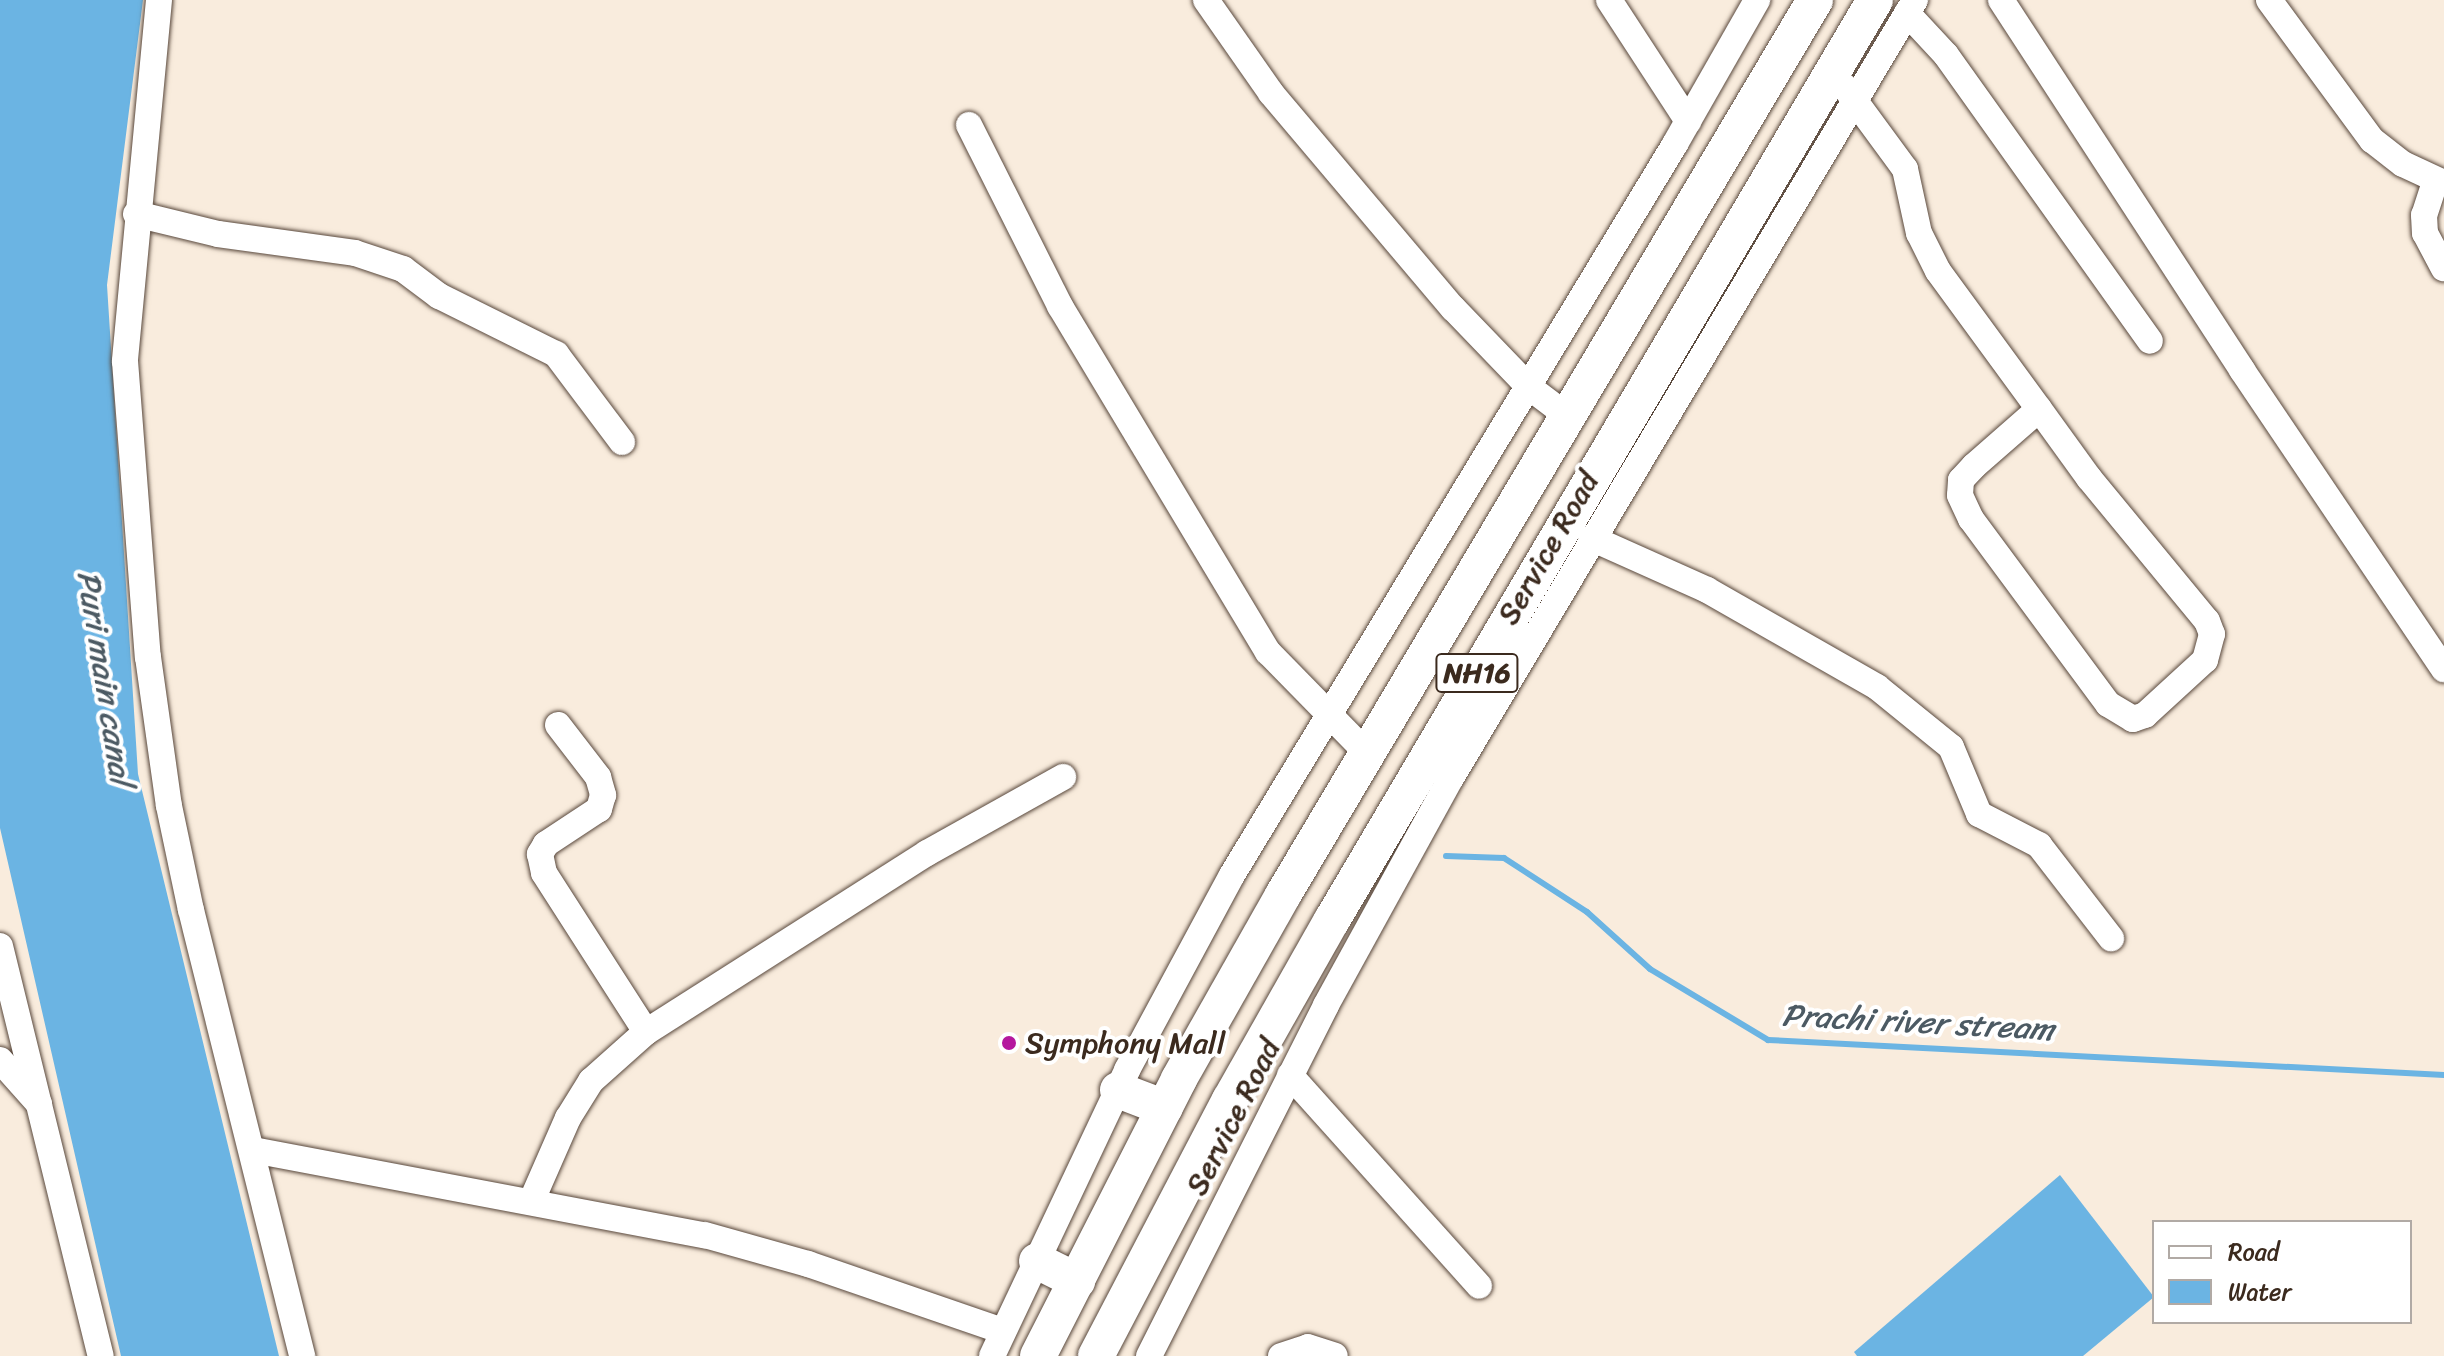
<!DOCTYPE html>
<style>
body{margin:0}
#map{position:relative;width:2444px;height:1356px;overflow:hidden;background:#f9ecdd;font-family:Sriracha,sans-serif}
div>[style]{position:absolute}
[style*='--x']{left:calc(var(--x)*1px);top:calc(var(--y)*1px);width:calc(var(--w)*1px);rotate:calc(var(--a)*1deg)}
.water>*{inset:0;background:#6bb4e3}
.stream>*{height:6px;margin:-3px;padding:0 3px;transform-origin:3px;border-radius:3px;background:#6bb4e3}
.roads{filter:drop-shadow(0 0 2px #58473b) drop-shadow(0 0 2px #58473b)}
.minor>*{height:26px;margin:-13px;padding:0 13px;transform-origin:13px;border-radius:13px;background:#fff}
.highway>*{height:36px;margin:-18px;padding:0 18px;transform-origin:18px;border-radius:18px;background:#fff}
.dots>*{width:22px;height:22px;translate:-50% -50%;box-sizing:border-box;border:4px solid #fff;border-radius:50%}
span{translate:-50% -50%;white-space:nowrap;text-align:center;line-height:1.15;-webkit-text-stroke:8px #fff;paint-order:stroke}
.shield-label span{padding:2px 6px;background:#fff;border:2px solid;border-radius:6px;-webkit-text-stroke-width:0}
.shield-label{font-size:28px;color:#3b2a1e;font-weight:700}
.street-label{font-size:30px;color:#3b2a1e}
.poi-label{font-size:30px;color:#3b2a1e}
.left{translate:0 -50%;text-align:left}
.water-label{font-size:32px;color:#4c5a63;font-style:italic}
.legend{position:absolute;left:2152px;top:1220px;width:260px;height:104px;box-sizing:border-box;background:#fff;border:2px solid #b1aaa5;margin:0;padding:10px 14px;list-style:none;font-size:24px;color:#3b2a1e}
.legend li{display:flex;align-items:center;gap:16px;height:40px}
.legend b{width:40px;border:2px solid #b1aaa5}
</style>
<div id="map">
<div class="water">
<i style="clip-path:polygon(0 0,143px 0,107px 285px,138px 774px,279px 1356px,121px 1356px,0 828px)"></i>
<i style="clip-path:polygon(2060px 1175px,2154px 1297px,2083px 1356px,1857px 1356px,1854px 1352px)"></i>
</div>
<div class="stream">
<i style="--x:1446;--y:856;--w:58;--a:2"></i>
<i style="--x:1504;--y:858;--w:99;--a:33"></i>
<i style="--x:1587;--y:912;--w:85;--a:42.1"></i>
<i style="--x:1650;--y:969;--w:138;--a:31"></i>
<i style="--x:1768;--y:1040;--w:677;--a:2.96"></i>
</div>
<div class="roads">
<div class="minor">
<i style="--x:159;--y:0;--w:363;--a:95.4"></i>
<i style="--x:125;--y:361;--w:297;--a:85.6"></i>
<i style="--x:148;--y:657;--w:150;--a:82"></i>
<i style="--x:169;--y:806;--w:106;--a:78.1"></i>
<i style="--x:191;--y:910;--w:460;--a:76"></i>
<i style="--x:1206;--y:0;--w:113;--a:55"></i>
<i style="--x:1271;--y:93;--w:282;--a:49.8"></i>
<i style="--x:1453;--y:308;--w:110;--a:46.1"></i>
<i style="--x:1529;--y:387;--w:46;--a:37.1"></i>
<i style="--x:1609;--y:0;--w:145;--a:56.9"></i>
<i style="--x:2001;--y:0;--w:442;--a:56.9"></i>
<i style="--x:2242;--y:370;--w:361;--a:56"></i>
<i style="--x:2269;--y:0;--w:174;--a:53.7"></i>
<i style="--x:2372;--y:140;--w:39;--a:38"></i>
<i style="--x:2403;--y:164;--w:45;--a:24.9"></i>
<i style="--x:1907;--y:13;--w:57;--a:47.1"></i>
<i style="--x:1946;--y:55;--w:351;--a:54.5"></i>
<i style="--x:1844;--y:86;--w:103;--a:53.7"></i>
<i style="--x:1905;--y:169;--w:66;--a:77.7"></i>
<i style="--x:1919;--y:233;--w:42;--a:63.4"></i>
<i style="--x:1938;--y:271;--w:171;--a:53.8"></i>
<i style="--x:2039;--y:409;--w:85;--a:54.1"></i>
<i style="--x:2089;--y:478;--w:185;--a:50.5"></i>
<i style="--x:2207;--y:621;--w:14;--a:69"></i>
<i style="--x:2212;--y:634;--w:27;--a:105"></i>
<i style="--x:2205;--y:660;--w:81;--a:137.5"></i>
<i style="--x:2145;--y:715;--w:13;--a:162"></i>
<i style="--x:2133;--y:719;--w:29;--a:-149"></i>
<i style="--x:2108;--y:704;--w:230;--a:-126.5"></i>
<i style="--x:1971;--y:519;--w:26;--a:-115"></i>
<i style="--x:1960;--y:495;--w:15;--a:-86"></i>
<i style="--x:1961;--y:480;--w:19;--a:-47"></i>
<i style="--x:1974;--y:466;--w:86;--a:-41.2"></i>
<i style="--x:969;--y:125;--w:203;--a:63.3"></i>
<i style="--x:1060;--y:306;--w:404;--a:59"></i>
<i style="--x:1268;--y:652;--w:141;--a:45.6"></i>
<i style="--x:2435;--y:182;--w:35;--a:108"></i>
<i style="--x:2424;--y:215;--w:18;--a:87"></i>
<i style="--x:2425;--y:233;--w:40;--a:62"></i>
<i style="--x:136;--y:214;--w:84;--a:13.7"></i>
<i style="--x:218;--y:234;--w:138;--a:7.9"></i>
<i style="--x:355;--y:253;--w:51;--a:18.4"></i>
<i style="--x:403;--y:269;--w:45;--a:36.9"></i>
<i style="--x:439;--y:296;--w:131;--a:26.4"></i>
<i style="--x:556;--y:354;--w:110;--a:53.1"></i>
<i style="--x:1591;--y:538;--w:127;--a:24.1"></i>
<i style="--x:1707;--y:590;--w:196;--a:29.7"></i>
<i style="--x:1877;--y:687;--w:95;--a:39"></i>
<i style="--x:1951;--y:747;--w:73;--a:67.3"></i>
<i style="--x:1979;--y:814;--w:68;--a:27.3"></i>
<i style="--x:2039;--y:845;--w:118;--a:52.3"></i>
<i style="--x:558;--y:725;--w:66;--a:52.4"></i>
<i style="--x:598;--y:777;--w:19;--a:74"></i>
<i style="--x:603;--y:795;--w:15;--a:106"></i>
<i style="--x:599;--y:809;--w:64;--a:146.6"></i>
<i style="--x:546;--y:844;--w:12;--a:121"></i>
<i style="--x:540;--y:854;--w:19;--a:78"></i>
<i style="--x:544;--y:873;--w:189;--a:57.3"></i>
<i style="--x:0;--y:946;--w:422;--a:76.2"></i>
<i style="--x:0;--y:1060;--w:59;--a:48.4"></i>
<i style="--x:1290;--y:1075;--w:283;--a:48.1"></i>
<i style="--x:253;--y:1150;--w:460;--a:10.7"></i>
<i style="--x:705;--y:1235;--w:107;--a:15.7"></i>
<i style="--x:808;--y:1264;--w:206;--a:19"></i>
<i style="--x:532;--y:1200;--w:90;--a:-66.3"></i>
<i style="--x:568;--y:1118;--w:44;--a:-58.1"></i>
<i style="--x:591;--y:1081;--w:74;--a:-41.7"></i>
<i style="--x:646;--y:1032;--w:333;--a:-32.5"></i>
<i style="--x:927;--y:853;--w:156;--a:-29.2"></i>
<i style="--x:992;--y:1356;--w:316;--a:-64.7"></i>
<i style="--x:1127;--y:1070;--w:221;--a:-61.7"></i>
<i style="--x:1232;--y:875;--w:855;--a:-58.78"></i>
<i style="--x:1675;--y:144;--w:166;--a:-60.3"></i>
<i style="--x:1149;--y:1356;--w:393;--a:-63.2"></i>
<i style="--x:1326;--y:1005;--w:259;--a:-61.2"></i>
<i style="--x:1451;--y:778;--w:906;--a:-59.19"></i>
<i style="--x:1281;--y:1356;--w:28;--a:-18"></i>
<i style="--x:1308;--y:1347;--w:28;--a:18"></i>
</div>
<div class="highway">
<i style="--x:1118;--y:1090;--w:50;--a:21"></i>
<i style="--x:1037;--y:1261;--w:45;--a:26.6"></i>
<i style="--x:1038;--y:1356;--w:311;--a:-63"></i>
<i style="--x:1179;--y:1079;--w:211;--a:-60.5"></i>
<i style="--x:1283;--y:895;--w:1041;--a:-59.27"></i>
<i style="--x:1096;--y:1356;--w:289;--a:-62.4"></i>
<i style="--x:1230;--y:1100;--w:207;--a:-60.5"></i>
<i style="--x:1332;--y:920;--w:1068;--a:-59.45"></i>
</div>
</div>
<div class="dots">
<i style="left:1009px;top:1043px;background:#b5179e"></i>
</div>
<div class="shield-label">
<span style="left:1477px;top:673px">NH16</span>
</div>
<div class="street-label">
<span style="left:1548px;top:548px;rotate:-60deg">Service Road</span>
<span style="left:1233px;top:1117px;rotate:-63deg">Service Road</span>
</div>
<div class="poi-label">
<span class="left" style="left:1025px;top:1043px">Symphony Mall</span>
</div>
<div class="water-label">
<span style="left:104px;top:678px;rotate:81deg">Puri main canal</span>
<span style="left:1918px;top:1023px;rotate:3deg">Prachi river stream</span>
</div>
<ul class="legend">
<li><b style="height:10px;background:#fff"></b>Road</li>
<li><b style="height:22px;background:#6bb4e3"></b>Water</li>
</ul>
</div>
